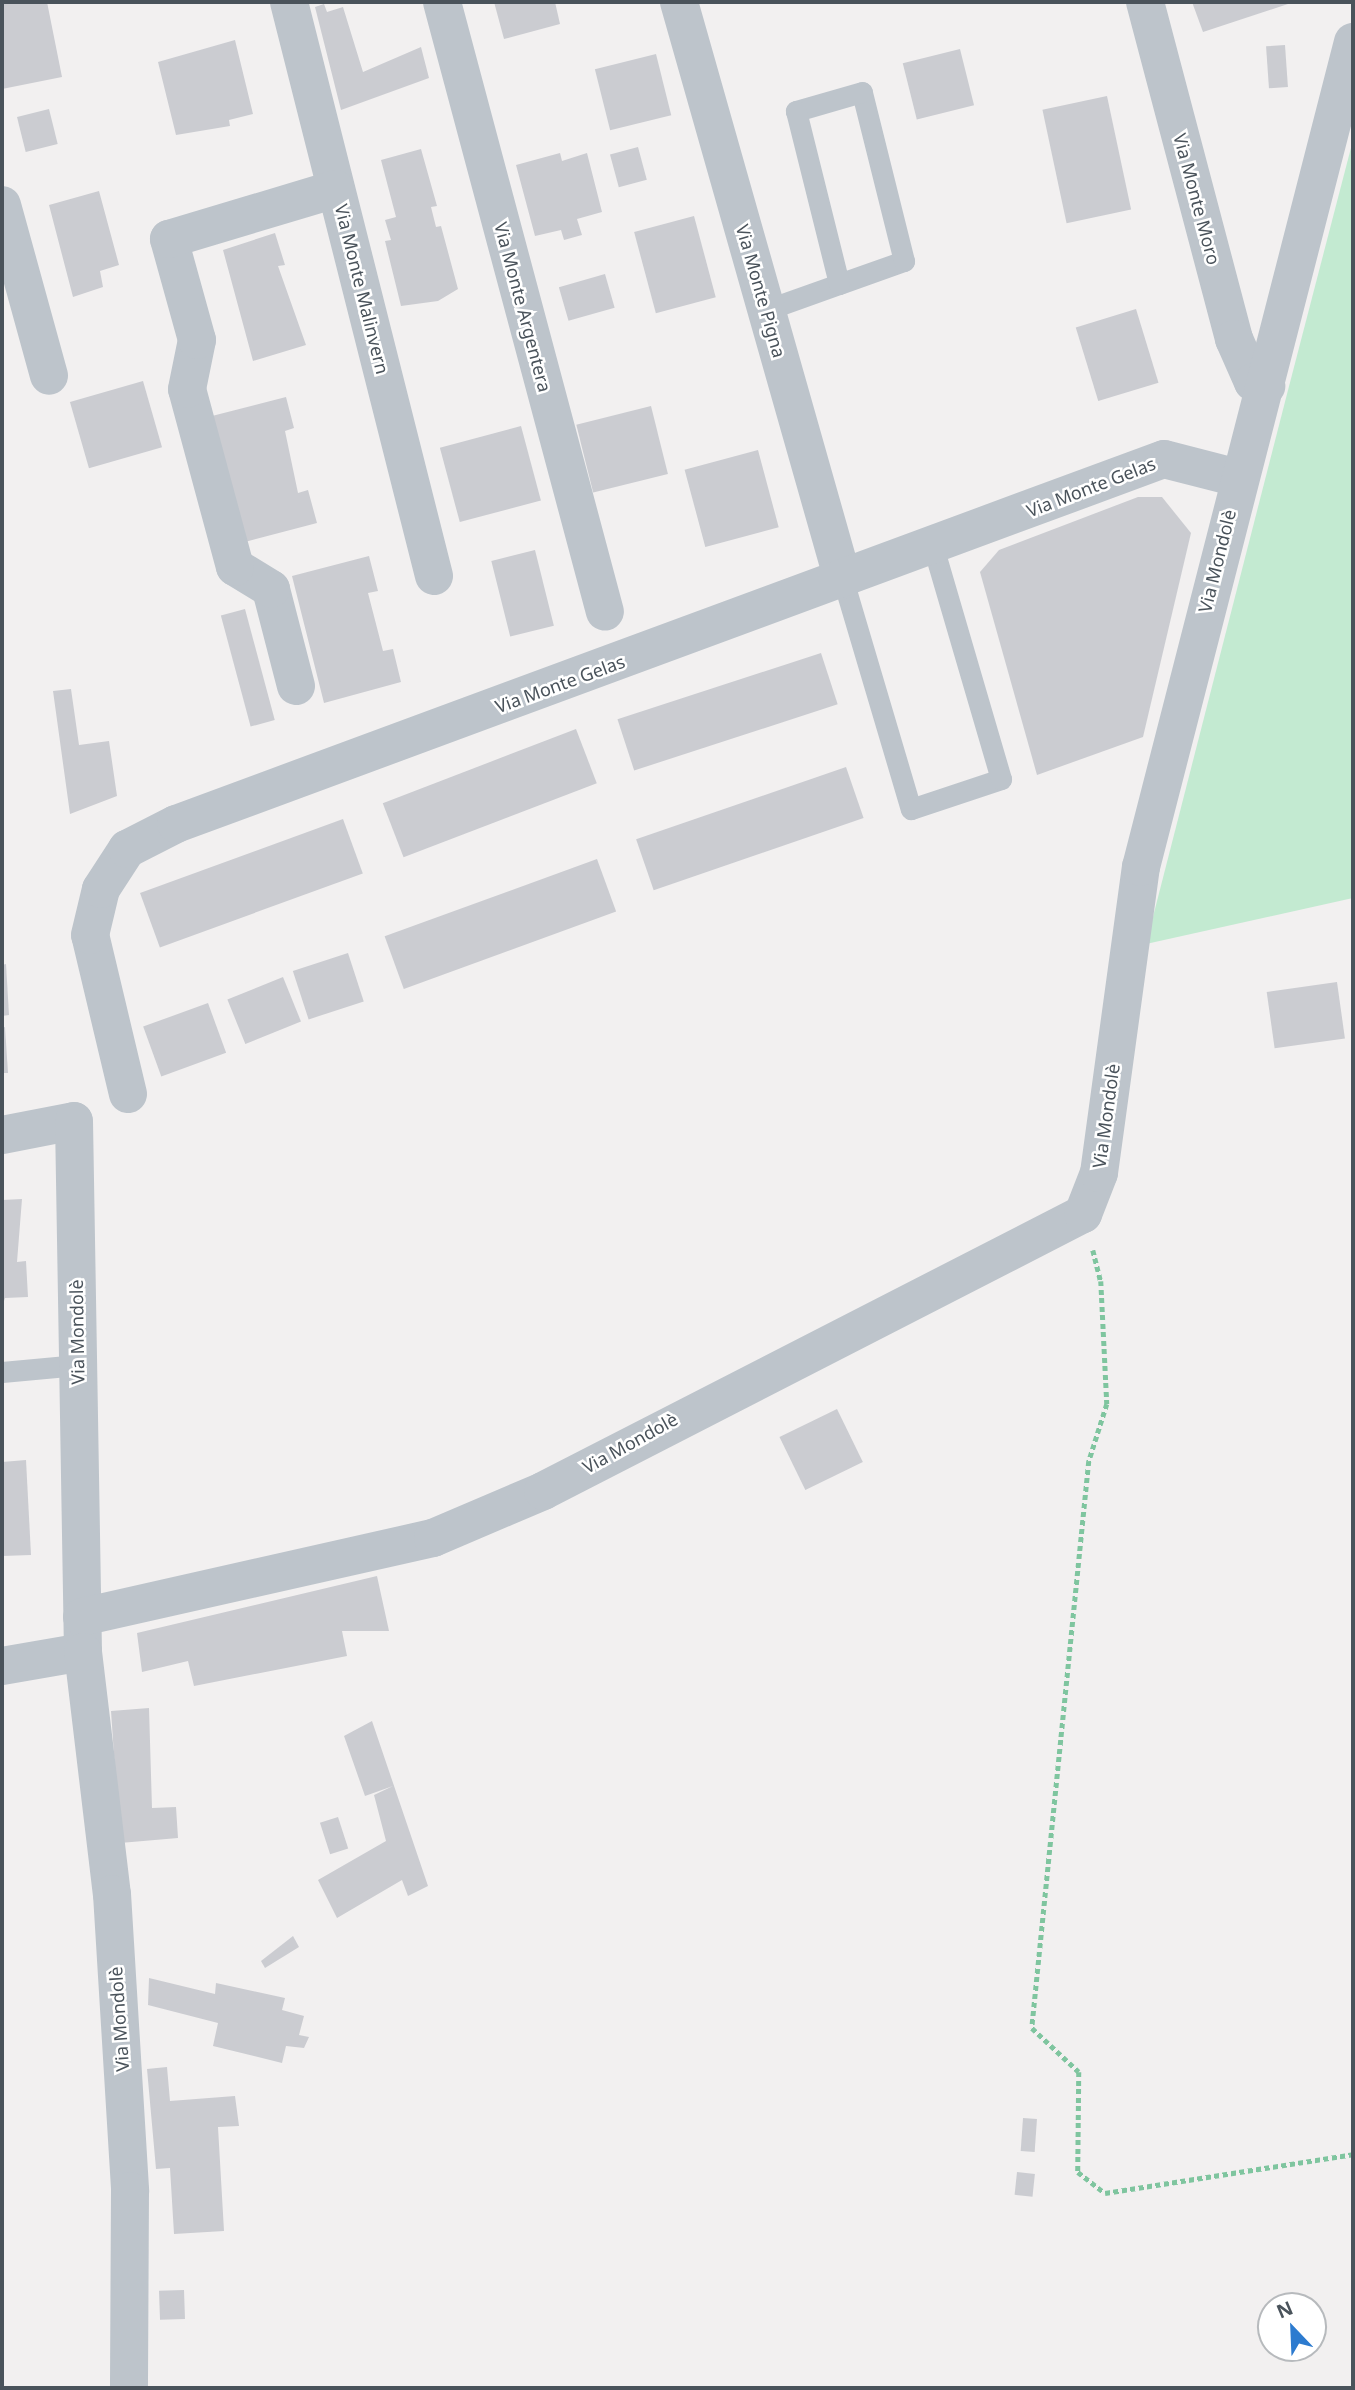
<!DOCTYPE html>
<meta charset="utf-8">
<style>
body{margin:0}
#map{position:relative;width:1355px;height:2390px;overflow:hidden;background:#f2f0f0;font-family:"Noto Sans",sans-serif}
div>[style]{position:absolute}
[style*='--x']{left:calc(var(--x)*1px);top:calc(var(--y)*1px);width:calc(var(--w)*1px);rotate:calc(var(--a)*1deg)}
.green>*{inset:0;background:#c3ead1}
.building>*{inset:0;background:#cbccd1;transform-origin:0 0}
.path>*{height:4.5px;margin-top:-2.25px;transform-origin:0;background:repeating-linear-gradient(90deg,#7fc59f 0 5px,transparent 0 8.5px)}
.lane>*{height:21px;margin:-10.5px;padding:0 10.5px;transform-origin:10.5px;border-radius:10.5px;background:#bdc4cb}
.street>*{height:38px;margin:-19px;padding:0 19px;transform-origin:19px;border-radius:19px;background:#bdc4cb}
span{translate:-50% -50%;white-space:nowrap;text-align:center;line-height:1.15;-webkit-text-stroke:5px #fff;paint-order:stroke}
.street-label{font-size:18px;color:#4a535b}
.frame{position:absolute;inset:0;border:4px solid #4a535b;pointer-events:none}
.north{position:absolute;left:1257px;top:2292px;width:70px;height:70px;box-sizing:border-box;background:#fff;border:2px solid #b7babd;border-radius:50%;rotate:337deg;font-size:19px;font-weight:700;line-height:28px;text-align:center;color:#4a535b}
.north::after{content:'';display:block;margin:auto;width:24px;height:32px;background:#2d7bcf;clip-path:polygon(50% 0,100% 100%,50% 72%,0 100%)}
</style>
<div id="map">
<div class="green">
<i style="clip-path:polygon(1353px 140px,1353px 898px,1146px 944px,1287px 394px)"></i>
</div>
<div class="building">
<i style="clip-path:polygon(2px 2px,47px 2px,62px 77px,2px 89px)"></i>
<i style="clip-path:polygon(494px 2px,555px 2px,560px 24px,504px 39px)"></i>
<i style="clip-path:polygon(1192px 2px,1294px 2px,1203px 32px)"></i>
<i style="clip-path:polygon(324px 4px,327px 12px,343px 7px,363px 72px,421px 47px,429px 78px,341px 110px,315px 7px)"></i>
<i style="clip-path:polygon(235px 40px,253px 114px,229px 120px,230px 126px,176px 135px,158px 62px)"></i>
<i style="left:1285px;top:45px;width:42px;height:19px;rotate:86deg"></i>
<i style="left:960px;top:49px;width:58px;height:59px;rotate:76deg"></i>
<i style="left:656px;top:54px;width:63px;height:63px;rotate:76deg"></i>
<i style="left:1107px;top:96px;width:116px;height:66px;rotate:78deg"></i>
<i style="left:49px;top:109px;width:36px;height:33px;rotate:76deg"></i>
<i style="left:638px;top:147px;width:34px;height:29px;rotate:75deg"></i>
<i style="clip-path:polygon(421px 149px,437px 206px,431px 207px,436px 227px,441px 226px,458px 289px,438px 301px,401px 306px,385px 241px,391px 240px,385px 220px,396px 217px,381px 160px)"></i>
<i style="clip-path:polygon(560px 153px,562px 161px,587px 153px,602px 212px,577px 219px,582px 235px,564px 240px,561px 230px,535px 236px,516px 165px)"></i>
<i style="clip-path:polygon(99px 191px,119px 265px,100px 271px,103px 287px,73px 297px,49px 205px)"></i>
<i style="left:694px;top:216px;width:84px;height:62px;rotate:75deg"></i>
<i style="clip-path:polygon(275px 233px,285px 265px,278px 266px,306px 345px,253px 361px,223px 250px)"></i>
<i style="left:605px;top:274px;width:35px;height:48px;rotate:74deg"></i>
<i style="left:1136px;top:309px;width:77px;height:63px;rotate:73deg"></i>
<i style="left:143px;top:381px;width:69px;height:76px;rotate:74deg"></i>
<i style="clip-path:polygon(286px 397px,294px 428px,285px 431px,298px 493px,308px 490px,317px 523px,241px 543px,212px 416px)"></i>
<i style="left:651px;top:406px;width:70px;height:77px;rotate:76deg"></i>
<i style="left:521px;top:426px;width:77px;height:84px;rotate:75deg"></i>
<i style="left:758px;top:450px;width:80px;height:76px;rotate:75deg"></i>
<i style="clip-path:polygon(1138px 497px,1162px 497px,1191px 533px,1143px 737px,1037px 775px,980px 572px,999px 550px)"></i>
<i style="left:535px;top:550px;width:78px;height:45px;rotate:76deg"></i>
<i style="clip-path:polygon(369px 556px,378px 591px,368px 593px,383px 651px,393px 649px,401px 682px,324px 703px,292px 576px)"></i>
<i style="left:245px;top:609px;width:115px;height:25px;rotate:75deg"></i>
<i style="left:821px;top:653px;width:54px;height:214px;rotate:72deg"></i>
<i style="clip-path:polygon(71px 689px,79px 745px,109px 741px,117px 796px,70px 814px,53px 691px)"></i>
<i style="left:576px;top:729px;width:58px;height:207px;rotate:69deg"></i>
<i style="left:846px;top:767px;width:54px;height:222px;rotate:71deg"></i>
<i style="left:343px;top:819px;width:58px;height:216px;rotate:70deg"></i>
<i style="left:597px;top:859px;width:56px;height:226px;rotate:70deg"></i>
<i style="left:348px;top:953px;width:51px;height:58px;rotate:72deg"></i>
<i style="clip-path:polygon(6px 964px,9px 1015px,2px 1016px,2px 965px)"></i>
<i style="left:283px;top:977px;width:48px;height:60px;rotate:68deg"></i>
<i style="left:1337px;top:982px;width:57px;height:71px;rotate:82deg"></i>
<i style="left:208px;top:1003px;width:53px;height:69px;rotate:70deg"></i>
<i style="clip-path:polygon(5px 1027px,8px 1073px,2px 1073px,2px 1028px)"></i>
<i style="clip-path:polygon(22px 1199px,17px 1262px,26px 1261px,28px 1297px,5px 1298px,2px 1307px,2px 1200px)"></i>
<i style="left:837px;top:1409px;width:59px;height:64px;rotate:64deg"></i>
<i style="clip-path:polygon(26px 1460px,31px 1555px,2px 1556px,2px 1462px)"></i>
<i style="clip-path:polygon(377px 1576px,389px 1631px,342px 1631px,347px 1656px,194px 1686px,188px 1661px,142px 1672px,137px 1633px)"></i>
<i style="clip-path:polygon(149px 1708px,152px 1808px,176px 1807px,178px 1838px,120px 1843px,111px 1711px)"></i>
<i style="clip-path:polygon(372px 1721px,428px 1886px,408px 1896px,402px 1880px,337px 1918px,318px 1880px,386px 1841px,374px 1795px,393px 1786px,365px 1796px,344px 1736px)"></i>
<i style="left:338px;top:1817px;width:33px;height:19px;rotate:72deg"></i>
<i style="clip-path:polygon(293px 1936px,299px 1947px,265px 1968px,261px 1961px)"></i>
<i style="clip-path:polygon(149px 1978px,215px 1994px,216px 1983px,285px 1998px,282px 2010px,304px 2016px,299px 2035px,309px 2037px,304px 2048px,286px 2046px,282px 2063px,213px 2046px,218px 2023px,148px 2005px)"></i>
<i style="clip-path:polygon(167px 2067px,170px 2101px,235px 2096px,239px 2126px,218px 2127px,224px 2231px,174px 2234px,170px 2168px,156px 2169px,147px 2069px)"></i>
<i style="left:1023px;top:2118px;width:14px;height:33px;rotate:4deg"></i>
<i style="left:1017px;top:2172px;width:18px;height:23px;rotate:6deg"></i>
<i style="left:184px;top:2290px;width:29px;height:25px;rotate:88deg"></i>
</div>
<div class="path">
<i style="--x:1093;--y:1250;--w:32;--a:76"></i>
<i style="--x:1101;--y:1281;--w:123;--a:87.2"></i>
<i style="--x:1107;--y:1404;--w:60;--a:107.5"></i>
<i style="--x:1089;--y:1461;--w:570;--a:95.74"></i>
<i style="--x:1032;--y:2028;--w:64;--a:43.1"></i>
<i style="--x:1079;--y:2072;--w:100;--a:90.6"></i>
<i style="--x:1078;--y:2172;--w:34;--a:38"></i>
<i style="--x:1105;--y:2193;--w:251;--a:-8.9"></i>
</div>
<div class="lane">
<i style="--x:766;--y:310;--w:77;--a:-19.6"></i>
<i style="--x:839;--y:284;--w:69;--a:-19.5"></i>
<i style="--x:904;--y:261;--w:174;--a:-104"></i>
<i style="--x:862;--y:92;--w:69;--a:163.9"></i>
<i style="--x:796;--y:111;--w:178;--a:76"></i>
<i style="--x:843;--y:580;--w:239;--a:73.5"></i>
<i style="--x:911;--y:809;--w:95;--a:-18.4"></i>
<i style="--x:1001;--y:779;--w:242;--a:-106.3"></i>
<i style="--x:2;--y:1372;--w:76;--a:-5.3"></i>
</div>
<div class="street">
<i style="--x:289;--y:2;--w:592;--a:75.82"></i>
<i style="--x:442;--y:2;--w:631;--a:75.04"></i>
<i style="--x:679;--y:2;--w:601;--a:74.16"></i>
<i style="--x:1145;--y:2;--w:349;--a:75.2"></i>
<i style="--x:1234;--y:339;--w:47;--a:66.2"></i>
<i style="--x:1253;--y:382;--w:14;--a:17"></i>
<i style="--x:2;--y:205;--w:177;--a:74.6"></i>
<i style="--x:296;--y:686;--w:100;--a:-104.5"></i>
<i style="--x:271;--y:589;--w:42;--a:-148.6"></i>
<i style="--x:235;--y:567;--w:184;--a:-105.1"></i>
<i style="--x:187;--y:389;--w:50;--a:-78.5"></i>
<i style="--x:197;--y:340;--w:105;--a:-105.5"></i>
<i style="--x:169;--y:239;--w:174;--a:-16.7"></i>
<i style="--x:128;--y:1094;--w:163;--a:-103.4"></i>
<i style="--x:90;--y:935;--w:47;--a:-76.6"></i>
<i style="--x:101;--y:889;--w:48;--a:-57"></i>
<i style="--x:127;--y:849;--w:55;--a:-27"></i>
<i style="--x:176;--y:824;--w:1053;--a:-20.28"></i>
<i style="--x:1164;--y:459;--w:76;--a:14.4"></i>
<i style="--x:2;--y:1135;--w:73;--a:-11"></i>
<i style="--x:74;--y:1121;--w:531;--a:89.03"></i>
<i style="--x:83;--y:1652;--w:82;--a:170.2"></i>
<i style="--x:82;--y:1617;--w:360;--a:-12.7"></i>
<i style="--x:433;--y:1538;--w:120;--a:-23.1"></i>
<i style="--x:543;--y:1491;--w:607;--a:-27.16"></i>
<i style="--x:1083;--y:1214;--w:44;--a:-68.7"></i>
<i style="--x:1099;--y:1173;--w:309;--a:-82.2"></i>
<i style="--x:1141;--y:867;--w:852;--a:-75.59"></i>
<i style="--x:83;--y:1652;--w:244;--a:83.2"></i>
<i style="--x:112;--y:1894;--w:298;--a:86.5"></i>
<i style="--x:130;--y:2191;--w:197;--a:90.3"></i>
</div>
<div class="street-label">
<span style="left:1197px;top:199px;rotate:75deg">Via Monte Moro</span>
<span style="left:362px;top:289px;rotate:76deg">Via Monte Malinvern</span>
<span style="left:761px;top:291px;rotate:74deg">Via Monte Pigna</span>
<span style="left:523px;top:307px;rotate:75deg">Via Monte Argentera</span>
<span style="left:1091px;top:487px;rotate:-21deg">Via Monte Gelas</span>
<span style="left:1217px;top:561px;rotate:-76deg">Via Mondolè</span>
<span style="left:560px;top:684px;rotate:-20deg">Via Monte Gelas</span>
<span style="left:1106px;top:1116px;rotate:-82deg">Via Mondolè</span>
<span style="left:77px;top:1332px;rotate:-91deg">Via Mondolè</span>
<span style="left:630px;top:1443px;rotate:-29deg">Via Mondolè</span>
<span style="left:119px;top:2019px;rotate:-94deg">Via Mondolè</span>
</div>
<div class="frame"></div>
<div class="north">N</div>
</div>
